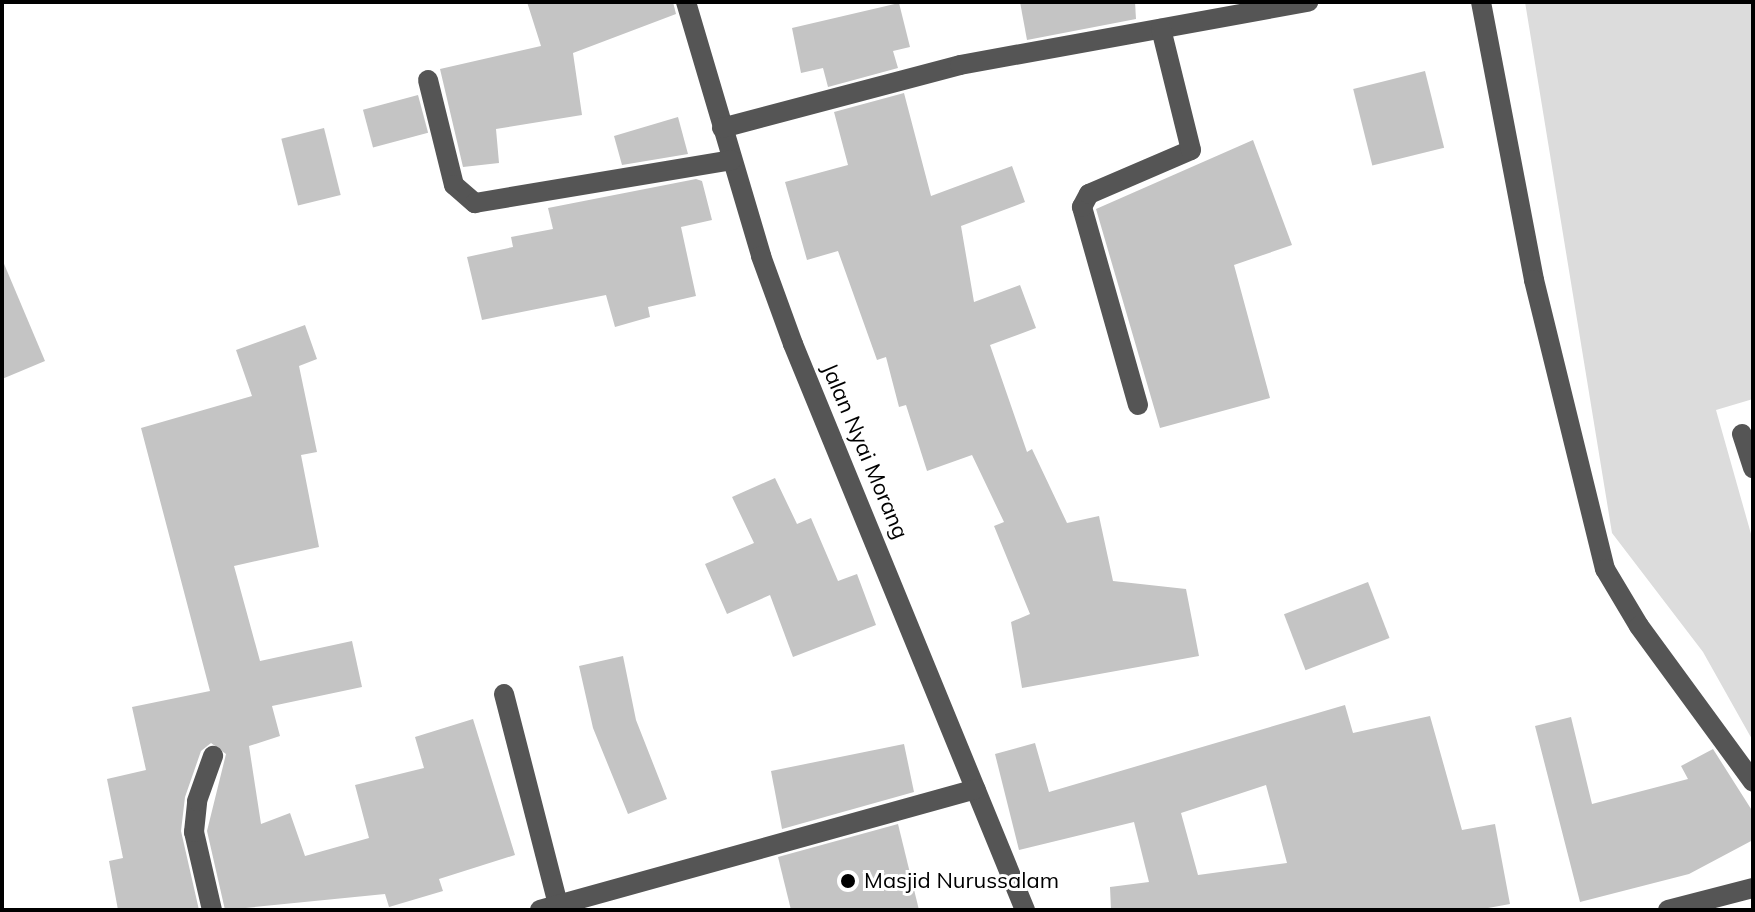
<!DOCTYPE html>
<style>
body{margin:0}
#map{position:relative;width:1755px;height:912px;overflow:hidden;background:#fff;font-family:Mulish,sans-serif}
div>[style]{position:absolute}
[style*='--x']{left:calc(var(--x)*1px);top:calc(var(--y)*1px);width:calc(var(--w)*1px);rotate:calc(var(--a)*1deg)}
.green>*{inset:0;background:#dcdcdc}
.building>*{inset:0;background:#c4c4c4;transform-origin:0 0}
.minor>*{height:20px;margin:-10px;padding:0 10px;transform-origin:10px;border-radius:10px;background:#555}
.dots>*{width:22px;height:22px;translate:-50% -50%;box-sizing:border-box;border:4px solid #fff;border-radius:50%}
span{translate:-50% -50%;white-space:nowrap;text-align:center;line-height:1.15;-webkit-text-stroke:6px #fff;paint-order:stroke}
.street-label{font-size:22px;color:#000}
.poi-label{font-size:22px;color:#000}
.left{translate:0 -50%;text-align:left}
.frame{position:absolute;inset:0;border:4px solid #000;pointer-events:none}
</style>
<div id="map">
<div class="green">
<i style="clip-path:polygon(1525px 2px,1753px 2px,1753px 399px,1716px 410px,1753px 541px,1753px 741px,1703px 652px,1612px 533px)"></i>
</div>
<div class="building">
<i style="clip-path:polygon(527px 2px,673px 2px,676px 14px,573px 53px,582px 115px,496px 129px,499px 163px,463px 167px,440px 69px,541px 46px)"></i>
<i style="clip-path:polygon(1020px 2px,1135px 2px,1136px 19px,1027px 40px)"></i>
<i style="clip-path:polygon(899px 3px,910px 47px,893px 51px,898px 68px,828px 87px,823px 68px,801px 73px,792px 28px)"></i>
<i style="left:1425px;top:71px;width:79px;height:74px;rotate:76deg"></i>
<i style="clip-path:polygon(904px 93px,931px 196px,1012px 166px,1025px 202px,961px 226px,974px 302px,1020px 285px,1036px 328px,990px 345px,1027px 452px,1032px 449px,1067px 523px,1099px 516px,1113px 581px,1186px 589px,1199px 656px,1022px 688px,1011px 622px,1030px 614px,994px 526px,1004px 522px,972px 455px,927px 471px,906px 405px,899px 407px,886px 357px,877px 360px,838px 251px,807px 260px,785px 182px,848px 165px,834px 112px)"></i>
<i style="left:418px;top:95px;width:39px;height:57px;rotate:75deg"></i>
<i style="clip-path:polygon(678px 117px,688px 154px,622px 165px,614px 136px)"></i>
<i style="left:324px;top:128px;width:69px;height:44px;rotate:76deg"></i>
<i style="clip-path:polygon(1253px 140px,1292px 245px,1234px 265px,1270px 398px,1160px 428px,1096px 209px)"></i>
<i style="clip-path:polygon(696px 179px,702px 181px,712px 220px,681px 227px,696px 296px,648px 307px,650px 317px,615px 327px,606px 295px,482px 320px,467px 257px,513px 247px,511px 237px,553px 229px,548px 208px)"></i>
<i style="clip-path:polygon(2px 259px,45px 361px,2px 379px)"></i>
<i style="clip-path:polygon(305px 325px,317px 359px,299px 366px,317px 452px,301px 455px,319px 547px,234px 566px,260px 661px,352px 641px,362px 687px,272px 706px,280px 736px,249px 746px,261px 824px,290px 813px,305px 856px,369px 838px,355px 785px,424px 768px,415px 737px,473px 719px,515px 855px,439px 879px,443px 891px,389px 907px,385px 894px,225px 910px,207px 831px,226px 754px,211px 743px,201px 751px,185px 797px,181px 831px,199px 910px,118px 910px,109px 861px,123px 858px,107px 779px,146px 770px,132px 707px,210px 691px,141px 428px,252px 396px,236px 350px)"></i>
<i style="clip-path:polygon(775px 478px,797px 524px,811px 518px,838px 581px,857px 574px,876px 625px,793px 657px,770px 595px,727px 614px,705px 564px,754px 543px,732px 497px)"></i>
<i style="left:1368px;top:582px;width:60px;height:90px;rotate:69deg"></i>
<i style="clip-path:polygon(623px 656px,636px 720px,667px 799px,628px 814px,593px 728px,579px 666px)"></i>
<i style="clip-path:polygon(evenodd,1345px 705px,1353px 733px,1430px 716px,1462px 830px,1495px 824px,1510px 904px,1477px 910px,1111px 910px,1110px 887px,1149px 882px,1134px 822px,1019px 850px,995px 754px,1035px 743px,1049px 792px,1345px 705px,1266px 785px,1287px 863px,1198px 875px,1181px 813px,1266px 785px)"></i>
<i style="clip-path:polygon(1571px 717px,1592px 804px,1688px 779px,1681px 766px,1713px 749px,1753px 812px,1753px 840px,1689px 874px,1580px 902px,1535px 726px)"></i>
<i style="clip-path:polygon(904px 744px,914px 792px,782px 829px,771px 771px)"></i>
<i style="clip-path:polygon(898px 824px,919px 910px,791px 910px,778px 857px)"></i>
</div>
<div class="minor">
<i style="--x:686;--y:2;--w:265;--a:73.5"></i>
<i style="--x:761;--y:256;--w:94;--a:70"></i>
<i style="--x:793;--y:344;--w:612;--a:67.71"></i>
<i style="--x:1481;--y:2;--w:283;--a:79.2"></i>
<i style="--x:1534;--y:280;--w:298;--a:76.2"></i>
<i style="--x:1605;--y:569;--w:66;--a:59.2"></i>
<i style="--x:1639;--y:626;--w:193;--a:53.8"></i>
<i style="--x:428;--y:80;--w:108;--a:76.1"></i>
<i style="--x:454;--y:185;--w:28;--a:41"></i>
<i style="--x:475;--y:203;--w:260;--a:-9.5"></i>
<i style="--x:722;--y:128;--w:246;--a:-14.8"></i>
<i style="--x:960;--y:65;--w:354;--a:-10.3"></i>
<i style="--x:1138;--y:405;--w:206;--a:-105.8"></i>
<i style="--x:1082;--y:207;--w:15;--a:-62"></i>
<i style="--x:1089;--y:194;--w:111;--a:-23.3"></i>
<i style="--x:1191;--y:150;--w:125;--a:-103.9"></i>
<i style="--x:1742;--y:434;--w:36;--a:72"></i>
<i style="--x:504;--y:694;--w:218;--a:75.6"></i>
<i style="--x:212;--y:910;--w:80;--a:-103"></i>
<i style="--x:194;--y:832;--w:31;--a:-84"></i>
<i style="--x:197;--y:801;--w:48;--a:-70.4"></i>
<i style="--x:540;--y:910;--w:452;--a:-15.5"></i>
<i style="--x:1668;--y:910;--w:88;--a:-14.5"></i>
</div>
<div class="dots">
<i style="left:848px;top:881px;background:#000"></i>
</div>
<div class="street-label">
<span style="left:865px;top:451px;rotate:67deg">Jalan Nyai Morang</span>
</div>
<div class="poi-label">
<span class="left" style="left:864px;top:881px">Masjid Nurussalam</span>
</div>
<div class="frame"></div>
</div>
